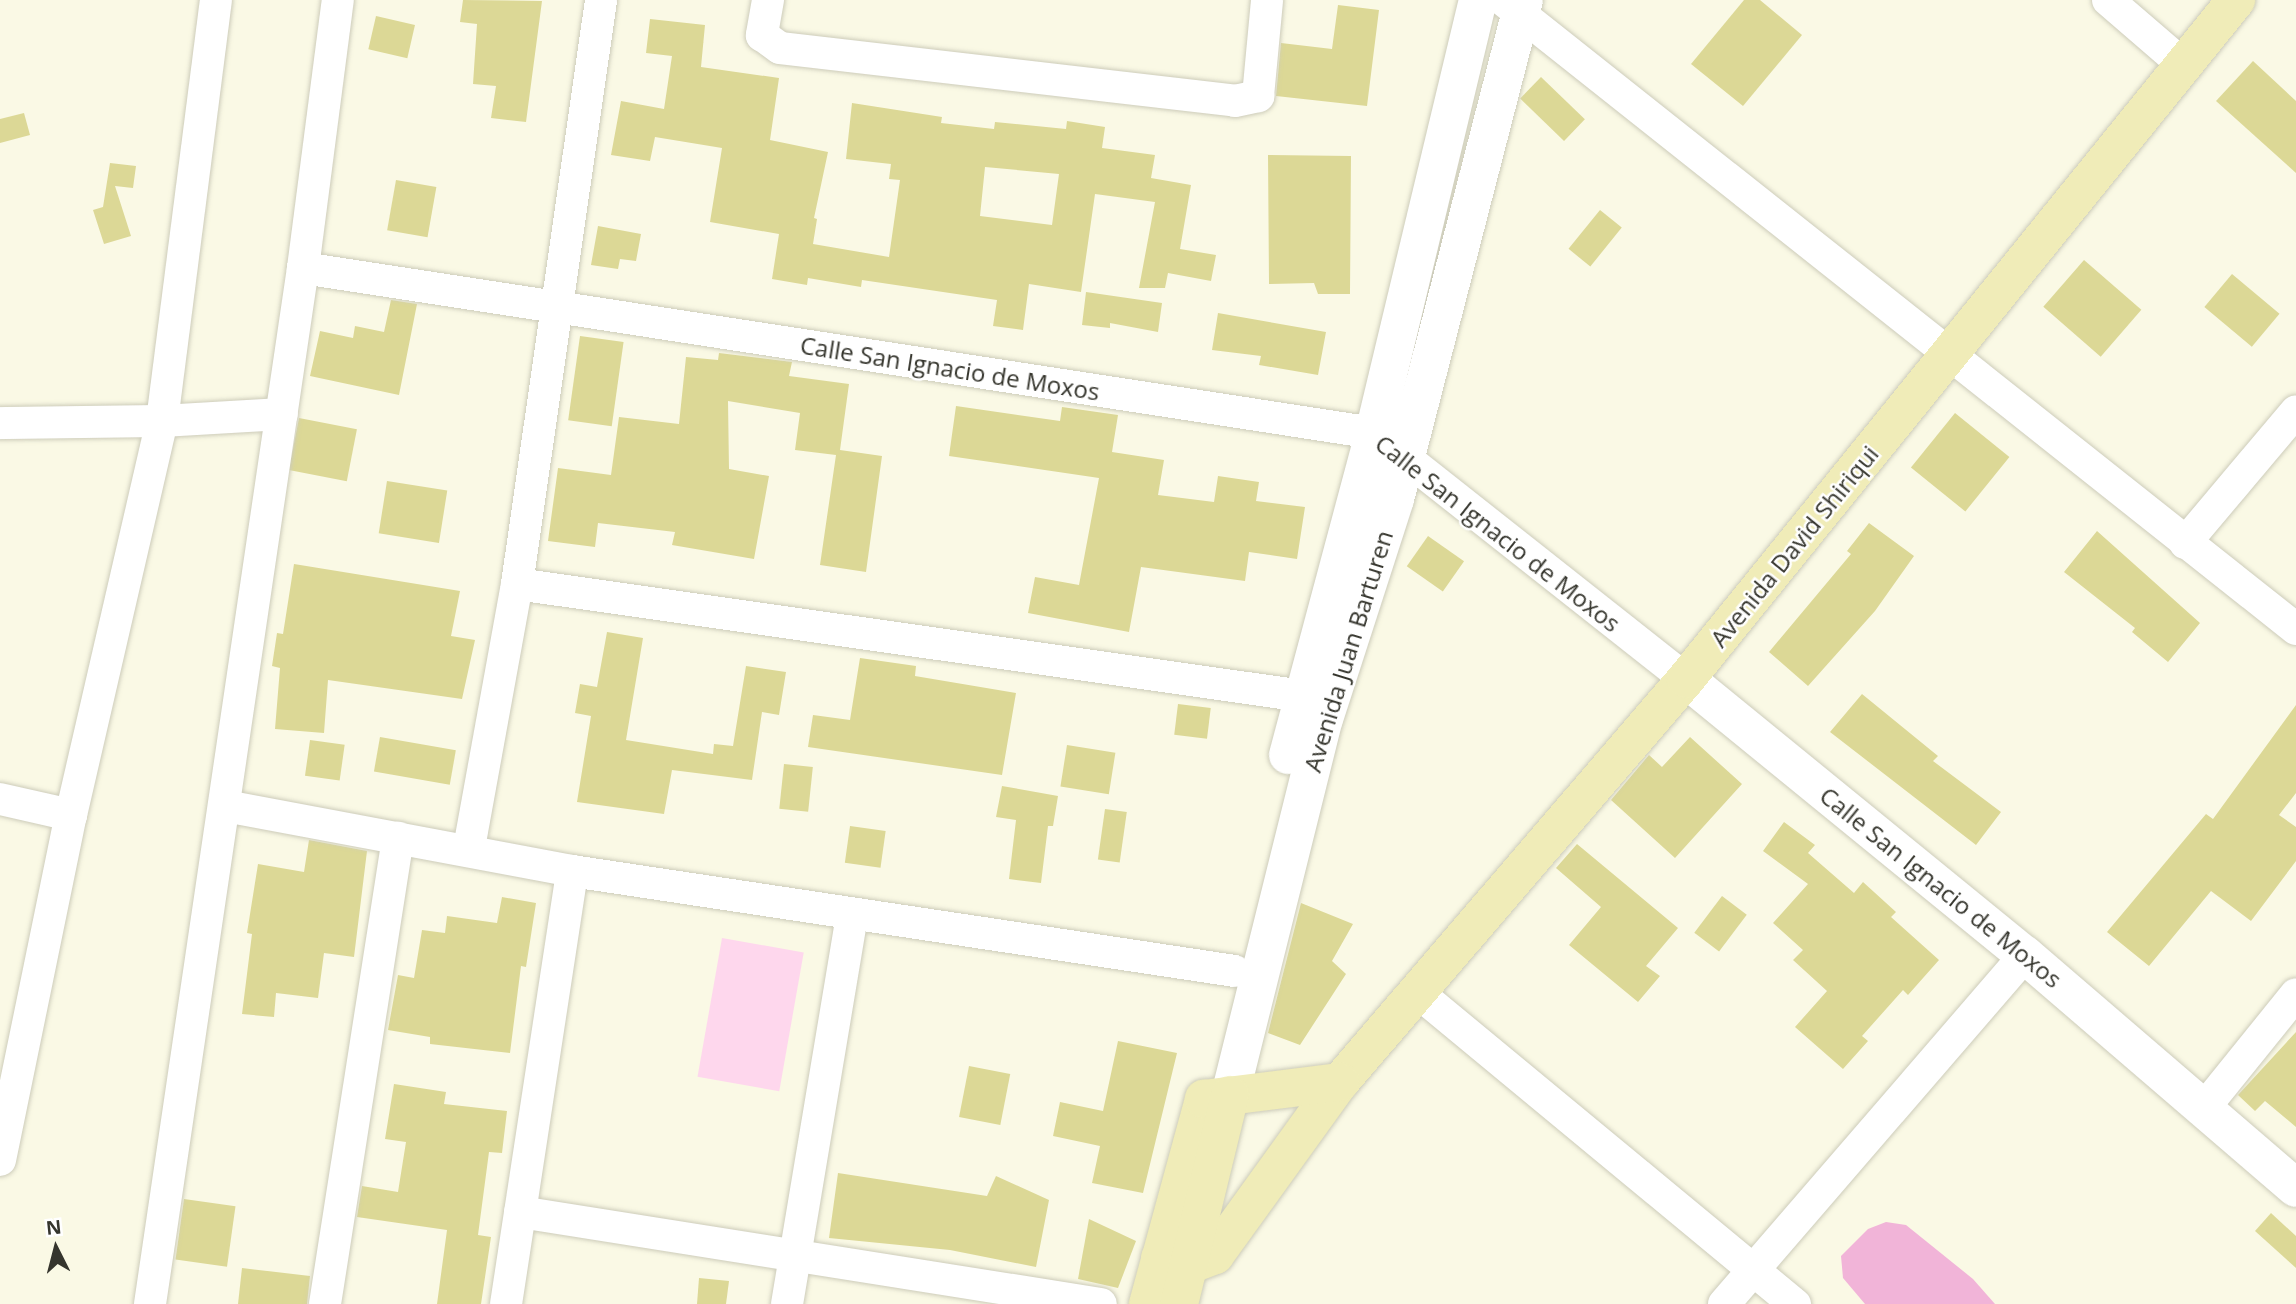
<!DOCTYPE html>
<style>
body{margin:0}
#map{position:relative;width:2296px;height:1304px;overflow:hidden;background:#faf9e5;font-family:"Open Sans",sans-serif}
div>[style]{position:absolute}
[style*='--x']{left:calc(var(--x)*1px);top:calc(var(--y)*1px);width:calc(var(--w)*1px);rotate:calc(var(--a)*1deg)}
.green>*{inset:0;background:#fed7ed;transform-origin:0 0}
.water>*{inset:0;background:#f1b4d8}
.building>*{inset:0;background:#dcd896;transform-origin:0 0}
.roads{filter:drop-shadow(0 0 2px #cdccba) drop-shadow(0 0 2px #cdccba)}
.minor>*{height:32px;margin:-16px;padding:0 16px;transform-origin:16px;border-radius:16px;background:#fff}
.tertiary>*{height:38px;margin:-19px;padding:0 19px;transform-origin:19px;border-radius:19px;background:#fff}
.secondary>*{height:38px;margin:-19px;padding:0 19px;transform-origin:19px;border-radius:19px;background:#f0ecb8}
span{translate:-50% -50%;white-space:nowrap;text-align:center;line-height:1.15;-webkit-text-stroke:5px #fff;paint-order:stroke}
.street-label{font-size:24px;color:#35352d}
.north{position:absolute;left:21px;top:1213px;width:70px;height:70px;-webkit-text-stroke:5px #fff;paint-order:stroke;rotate:354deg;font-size:19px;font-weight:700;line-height:28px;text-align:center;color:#35352d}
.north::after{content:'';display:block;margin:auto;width:24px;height:32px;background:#35352d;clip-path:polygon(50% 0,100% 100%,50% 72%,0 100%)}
</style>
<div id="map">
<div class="green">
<i style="left:722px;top:938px;width:83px;height:141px;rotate:10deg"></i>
</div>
<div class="water">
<i style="clip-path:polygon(1886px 1222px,1906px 1225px,1973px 1279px,1995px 1304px,1865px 1304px,1843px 1278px,1841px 1256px,1868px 1229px)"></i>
</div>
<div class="building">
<i style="clip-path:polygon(463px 0,542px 1px,526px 122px,491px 118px,496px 86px,473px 84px,477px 24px,460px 22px)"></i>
<i style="clip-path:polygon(1744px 0,1760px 0,1802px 35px,1743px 106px,1691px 64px)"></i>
<i style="clip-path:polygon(1338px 5px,1379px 10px,1367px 106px,1276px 96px,1281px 43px,1332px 49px)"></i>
<i style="left:376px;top:16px;width:40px;height:34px;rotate:13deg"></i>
<i style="clip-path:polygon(evenodd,650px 19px,705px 25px,701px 67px,779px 78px,770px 140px,828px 152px,814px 218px,817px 219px,813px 244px,889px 257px,900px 180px,889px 179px,891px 164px,846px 159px,852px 103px,942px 117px,941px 123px,994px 129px,995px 122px,1066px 129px,1067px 121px,1105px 127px,1102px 148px,1155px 155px,1151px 178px,1191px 185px,1180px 249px,1216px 255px,1211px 281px,1168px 273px,1165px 288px,1139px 288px,1155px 202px,1095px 194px,1081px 292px,1029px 284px,1023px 330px,993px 326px,997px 300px,862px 280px,861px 287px,808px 278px,807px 285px,772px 279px,779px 234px,710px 222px,722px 148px,655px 137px,650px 161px,611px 155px,621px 101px,664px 109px,672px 56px,646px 53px,650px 19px,985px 167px,1059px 174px,1052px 225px,980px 216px,985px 167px)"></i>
<i style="clip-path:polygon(2253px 61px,2296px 101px,2296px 173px,2216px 101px)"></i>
<i style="left:1541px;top:77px;width:61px;height:30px;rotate:44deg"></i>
<i style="clip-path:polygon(24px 113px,30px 135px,0 143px,0 119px)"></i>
<i style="clip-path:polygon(1268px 155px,1351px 156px,1350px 294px,1318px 294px,1314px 283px,1269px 284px)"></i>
<i style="clip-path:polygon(110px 163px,136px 166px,133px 188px,115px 186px,131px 236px,104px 244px,93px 210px,103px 207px)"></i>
<i style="left:396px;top:180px;width:41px;height:51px;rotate:10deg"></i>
<i style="left:1600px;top:210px;width:28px;height:50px;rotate:39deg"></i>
<i style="clip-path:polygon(598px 226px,641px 234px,636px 261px,620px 259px,618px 269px,591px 265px)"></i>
<i style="left:2084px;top:260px;width:76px;height:62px;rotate:41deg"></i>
<i style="left:2232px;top:274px;width:62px;height:43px;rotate:40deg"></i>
<i style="clip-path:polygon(1086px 292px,1162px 303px,1158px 332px,1110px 323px,1110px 328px,1082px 325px)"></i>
<i style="clip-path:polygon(391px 300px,417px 304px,399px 395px,310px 376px,320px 331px,353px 338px,355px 326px,384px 332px)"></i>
<i style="clip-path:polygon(1218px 313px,1326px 332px,1318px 375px,1259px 365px,1261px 356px,1212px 350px)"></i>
<i style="left:580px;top:336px;width:44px;height:85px;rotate:8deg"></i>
<i style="clip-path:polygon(719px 353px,792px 362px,789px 376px,849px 384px,840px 450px,882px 456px,866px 572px,820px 565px,836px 455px,795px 450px,800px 413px,728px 401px,729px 469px,769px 476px,754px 559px,672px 545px,675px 532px,598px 523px,595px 547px,548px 541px,558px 468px,611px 475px,619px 417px,679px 424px,686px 357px,718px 360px)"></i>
<i style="clip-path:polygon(956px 406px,1060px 421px,1062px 407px,1118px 415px,1112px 452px,1164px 460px,1158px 495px,1214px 502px,1218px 476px,1259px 482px,1256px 501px,1305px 507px,1297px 559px,1249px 552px,1245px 581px,1141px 567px,1129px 632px,1028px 613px,1035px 577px,1079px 585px,1099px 478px,949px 456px)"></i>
<i style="left:1955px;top:413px;width:70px;height:70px;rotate:39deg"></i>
<i style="left:299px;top:418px;width:59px;height:53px;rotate:11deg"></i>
<i style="left:387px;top:481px;width:61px;height:53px;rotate:9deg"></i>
<i style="clip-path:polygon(1869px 523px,1914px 556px,1875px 611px,1808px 686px,1769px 652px,1851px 554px,1847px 551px)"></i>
<i style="clip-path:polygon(2097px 531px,2200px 623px,2168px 662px,2132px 632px,2135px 628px,2064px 572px)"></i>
<i style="left:1428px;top:536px;width:44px;height:37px;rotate:35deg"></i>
<i style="clip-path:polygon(294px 564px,460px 591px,451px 636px,475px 640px,462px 699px,328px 680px,324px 733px,275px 729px,280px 668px,272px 666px,277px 633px,283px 634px)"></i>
<i style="clip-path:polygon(607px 632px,643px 638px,626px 740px,713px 754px,714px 744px,733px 746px,746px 666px,786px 672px,779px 715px,762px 712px,752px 780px,672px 770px,664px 814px,577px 802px,591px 716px,575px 713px,580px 684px,597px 687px)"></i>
<i style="clip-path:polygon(860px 658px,916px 666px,915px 676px,1016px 693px,1002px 775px,808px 747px,813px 715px,850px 720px)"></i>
<i style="clip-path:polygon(1862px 694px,1938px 756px,1933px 761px,2001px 812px,1976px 845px,1830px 732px)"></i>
<i style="left:1178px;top:704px;width:33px;height:31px;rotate:7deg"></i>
<i style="clip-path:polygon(2296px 705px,2296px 793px,2279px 815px,2296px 827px,2296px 861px,2251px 921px,2211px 891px,2149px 966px,2107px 932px,2206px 814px,2213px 819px)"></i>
<i style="left:380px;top:737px;width:77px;height:35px;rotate:10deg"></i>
<i style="clip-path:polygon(1690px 737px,1742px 784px,1675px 858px,1611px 800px,1649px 755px,1662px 767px)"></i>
<i style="left:310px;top:740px;width:35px;height:36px;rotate:8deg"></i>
<i style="left:1067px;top:745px;width:49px;height:42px;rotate:9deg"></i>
<i style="left:784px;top:764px;width:29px;height:45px;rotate:6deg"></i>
<i style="clip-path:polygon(1002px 786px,1058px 796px,1053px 826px,1048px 826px,1041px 883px,1009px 879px,1016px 820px,996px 817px)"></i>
<i style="left:1105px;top:809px;width:22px;height:51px;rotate:8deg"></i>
<i style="clip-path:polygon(1784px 822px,1815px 845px,1808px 853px,1854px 893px,1863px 882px,1896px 912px,1891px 917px,1939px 960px,1908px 995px,1903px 990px,1862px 1036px,1868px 1041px,1843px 1069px,1795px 1027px,1827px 991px,1793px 960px,1803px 950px,1773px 923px,1808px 884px,1763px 851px)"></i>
<i style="left:850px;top:826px;width:36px;height:37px;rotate:8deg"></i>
<i style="clip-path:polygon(309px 840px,367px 851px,354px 957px,324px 953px,318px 998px,276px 993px,274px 1017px,242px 1014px,252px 934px,247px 933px,258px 864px,304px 872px)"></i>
<i style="clip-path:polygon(1577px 844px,1678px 928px,1646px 966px,1660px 976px,1638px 1002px,1569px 945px,1601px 907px,1556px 868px)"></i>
<i style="left:1722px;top:896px;width:31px;height:46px;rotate:37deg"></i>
<i style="clip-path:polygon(502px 897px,536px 903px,526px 967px,521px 966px,510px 1053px,430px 1044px,430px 1037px,388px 1030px,398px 975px,414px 978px,422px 930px,445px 933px,447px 916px,497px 923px)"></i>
<i style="clip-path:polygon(1301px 903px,1353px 924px,1332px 961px,1346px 974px,1300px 1045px,1268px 1033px)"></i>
<i style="clip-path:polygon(2296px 1032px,2296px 1127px,2265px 1101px,2255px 1111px,2238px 1095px)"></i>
<i style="clip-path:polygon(1118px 1041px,1177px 1053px,1143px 1193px,1092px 1183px,1100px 1146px,1053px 1136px,1060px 1102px,1103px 1111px)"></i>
<i style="left:969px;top:1066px;width:42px;height:52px;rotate:11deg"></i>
<i style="clip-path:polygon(394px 1084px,446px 1092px,444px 1104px,507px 1111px,502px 1153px,489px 1152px,478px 1235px,491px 1237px,481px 1304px,437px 1304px,447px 1230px,357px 1217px,362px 1186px,398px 1192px,406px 1142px,385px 1139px)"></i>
<i style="clip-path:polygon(838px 1173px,987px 1196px,996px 1176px,1049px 1200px,1036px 1267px,950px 1250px,829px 1238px)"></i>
<i style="left:184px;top:1199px;width:52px;height:61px;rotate:8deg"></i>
<i style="clip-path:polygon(2271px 1213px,2296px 1236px,2296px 1268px,2255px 1231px)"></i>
<i style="clip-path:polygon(1089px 1219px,1136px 1241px,1118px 1288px,1078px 1279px)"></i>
<i style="clip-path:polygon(242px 1268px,310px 1276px,307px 1304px,238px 1304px)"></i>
<i style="clip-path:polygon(699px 1278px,729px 1281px,726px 1304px,697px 1304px)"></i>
</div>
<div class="roads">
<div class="minor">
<i style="--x:768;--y:0;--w:36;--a:100"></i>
<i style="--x:762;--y:35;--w:22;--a:36"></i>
<i style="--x:780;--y:48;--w:458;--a:6.6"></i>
<i style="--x:1235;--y:101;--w:24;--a:-12"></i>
<i style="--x:1258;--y:96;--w:96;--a:-84.6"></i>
<i style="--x:1503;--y:0;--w:1012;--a:38.42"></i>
<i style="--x:2108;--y:0;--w:96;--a:40.8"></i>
<i style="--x:303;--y:268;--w:1084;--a:8.76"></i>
<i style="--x:1374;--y:433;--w:397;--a:38.3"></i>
<i style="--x:0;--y:423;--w:162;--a:-0.7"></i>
<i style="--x:162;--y:421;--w:424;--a:-82.7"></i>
<i style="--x:2185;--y:543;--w:172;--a:-49.9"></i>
<i style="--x:517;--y:584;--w:794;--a:8.11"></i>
<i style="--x:0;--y:799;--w:73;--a:12.7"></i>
<i style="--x:225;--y:806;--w:353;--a:10.6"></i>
<i style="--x:572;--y:871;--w:670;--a:8.58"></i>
<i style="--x:469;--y:848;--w:268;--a:-79.7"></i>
<i style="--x:517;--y:584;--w:590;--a:-81.81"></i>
<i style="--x:1416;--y:991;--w:492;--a:39.6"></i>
<i style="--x:2204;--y:1108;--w:146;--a:-51.1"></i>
<i style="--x:0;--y:1160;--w:352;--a:-78.4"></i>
<i style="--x:71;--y:815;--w:404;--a:-77"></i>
<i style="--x:162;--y:421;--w:120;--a:-3.3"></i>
<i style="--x:520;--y:1212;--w:588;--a:9"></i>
<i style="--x:150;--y:1304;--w:1047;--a:-81.6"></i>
<i style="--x:303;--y:268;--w:270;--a:-82.6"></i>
<i style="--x:325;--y:1304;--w:472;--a:-81.1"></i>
<i style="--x:506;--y:1304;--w:438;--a:-81.3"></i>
<i style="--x:787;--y:1304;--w:395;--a:-80.5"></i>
<i style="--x:1724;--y:1304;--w:461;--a:-49.2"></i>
</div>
<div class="tertiary">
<i style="--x:1686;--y:679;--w:437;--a:39.2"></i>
<i style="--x:2025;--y:955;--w:357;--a:40.7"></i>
<i style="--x:1288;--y:755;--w:333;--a:-75"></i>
<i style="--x:1374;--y:433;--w:445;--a:-76.5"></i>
<i style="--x:1230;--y:1095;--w:388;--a:-76"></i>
<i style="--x:1324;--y:719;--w:231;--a:-72.1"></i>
<i style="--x:1395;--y:499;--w:515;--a:-75.51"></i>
</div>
<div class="secondary">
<i style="--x:1160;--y:1258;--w:30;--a:14"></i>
<i style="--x:1189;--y:1265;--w:28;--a:-21"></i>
<i style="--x:1215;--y:1255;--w:213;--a:-54.2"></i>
<i style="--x:1340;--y:1082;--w:531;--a:-49.35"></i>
<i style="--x:1686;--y:679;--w:874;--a:-50.99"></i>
<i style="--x:1148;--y:1304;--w:213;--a:-74.7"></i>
<i style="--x:1204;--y:1099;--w:137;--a:-7.1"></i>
<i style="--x:1179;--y:1304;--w:215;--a:-76.3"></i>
</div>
</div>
<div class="street-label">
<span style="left:950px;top:368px;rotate:9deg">Calle San Ignacio de Moxos</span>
<span style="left:1498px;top:533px;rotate:38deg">Calle San Ignacio de Moxos</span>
<span style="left:1794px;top:546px;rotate:-51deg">Avenida David Shiriqui</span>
<span style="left:1348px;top:651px;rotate:-73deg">Avenida Juan Barturen</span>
<span style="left:1941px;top:887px;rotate:39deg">Calle San Ignacio de Moxos</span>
</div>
<div class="north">N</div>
</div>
